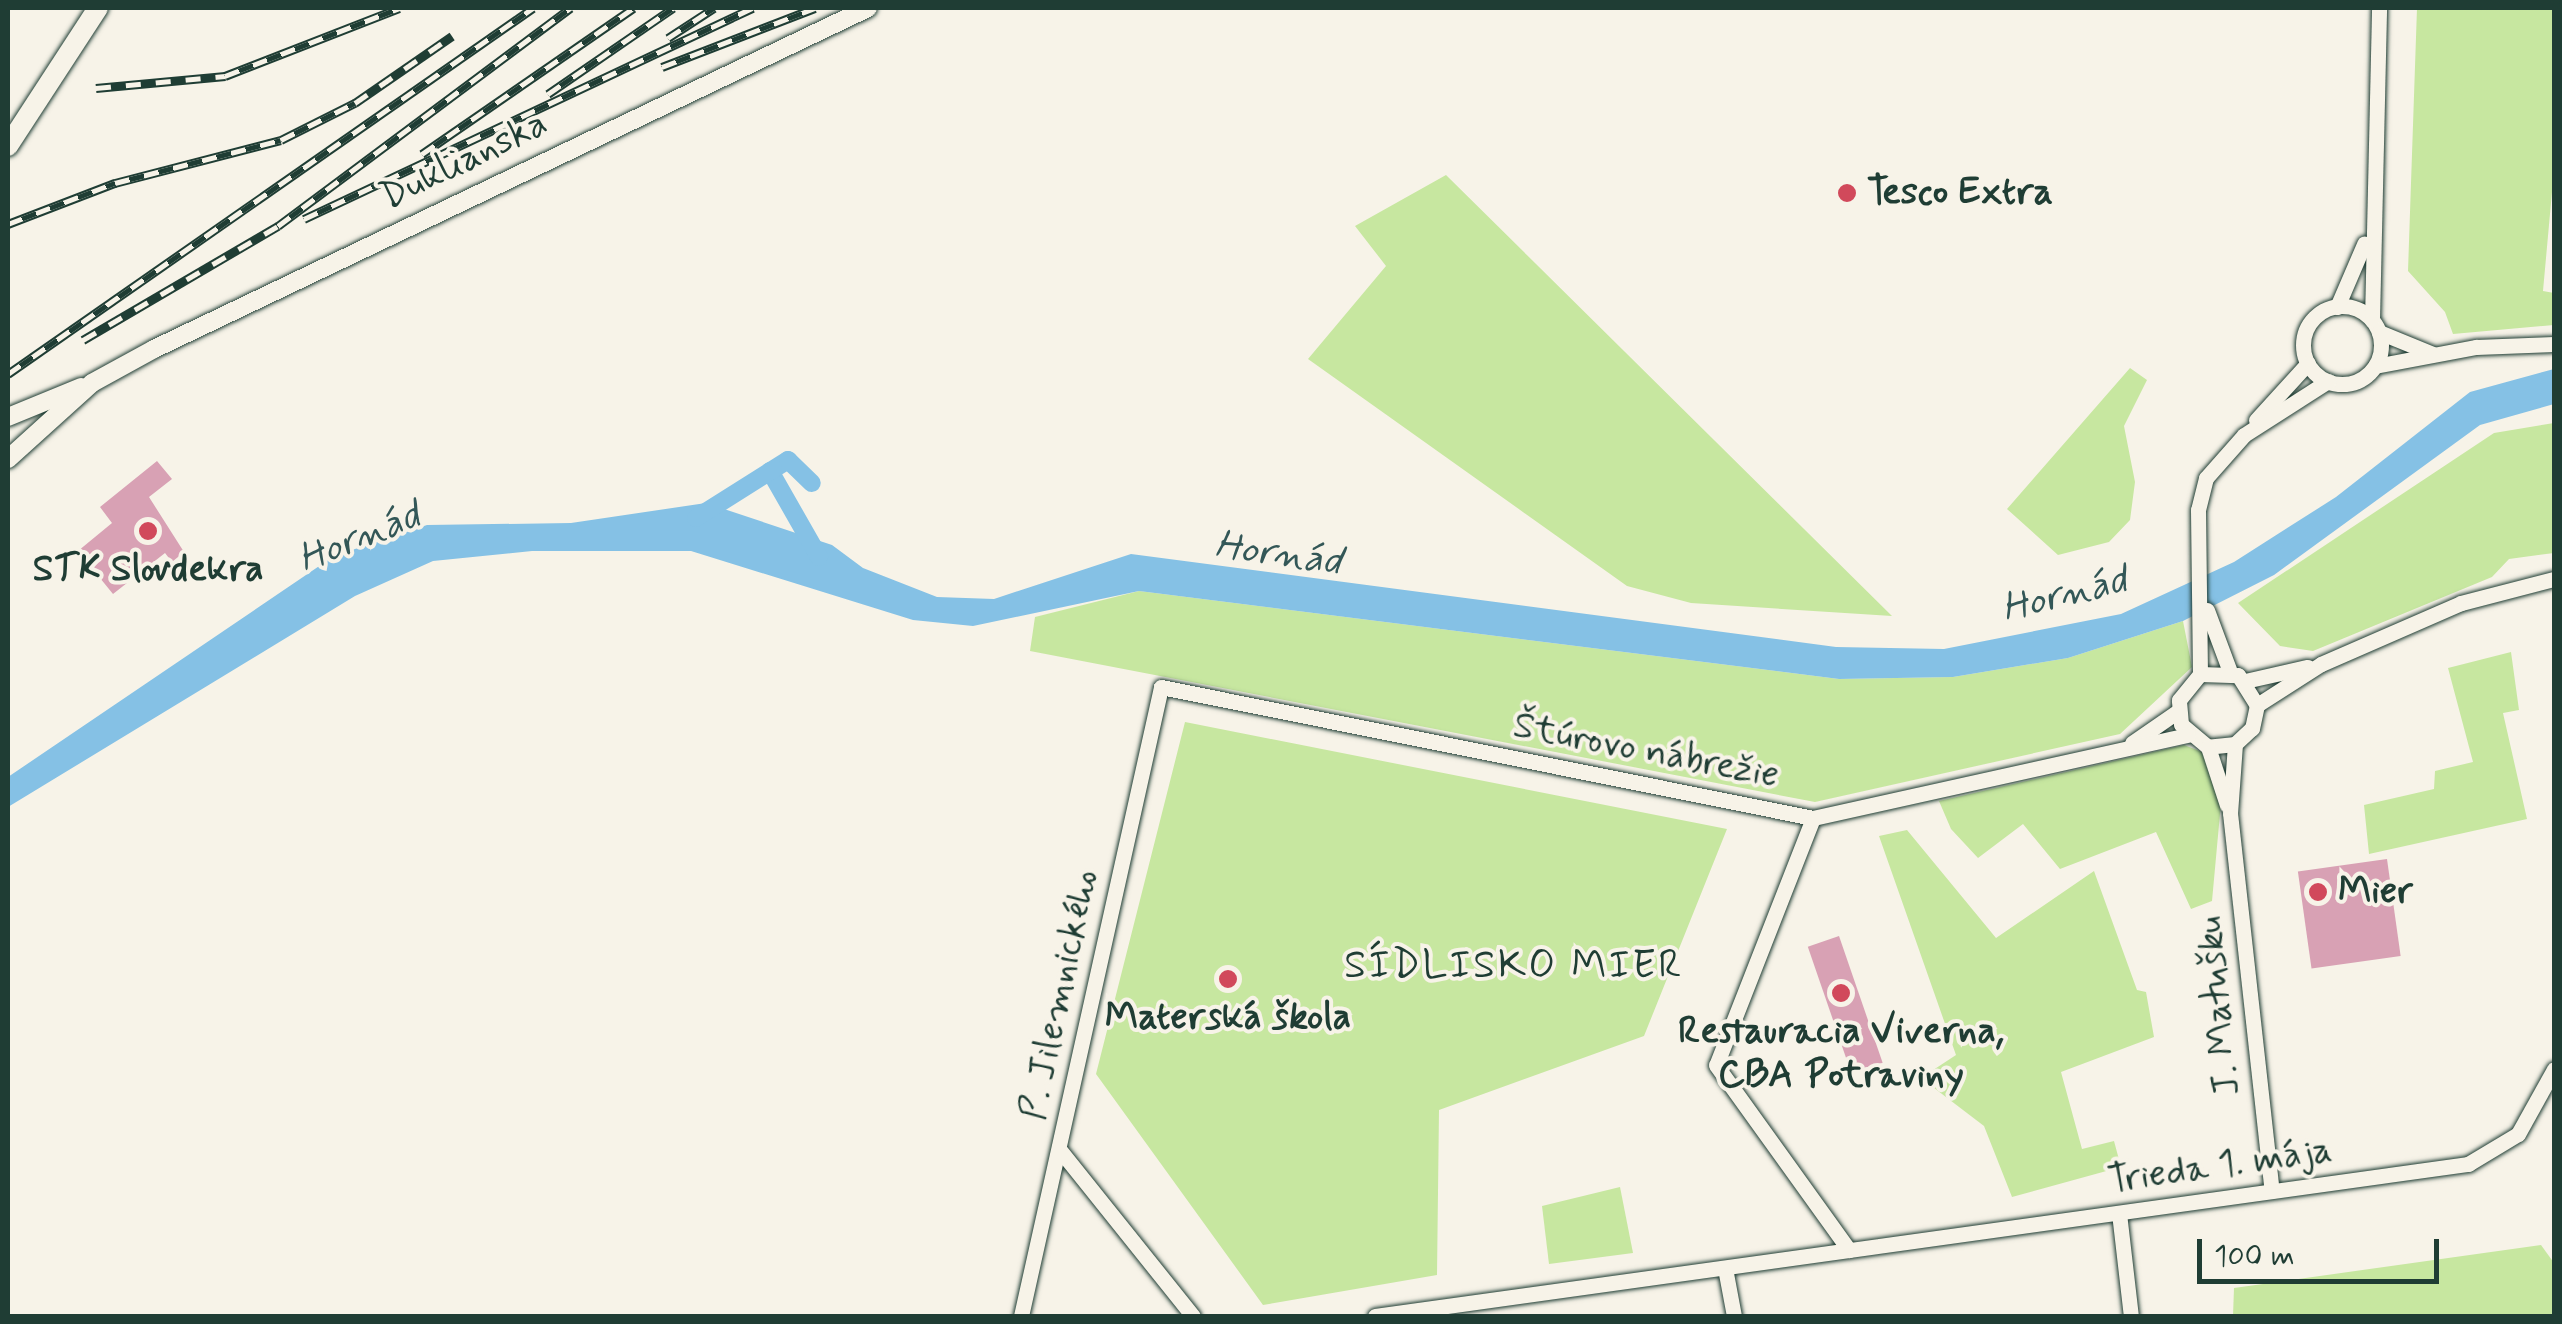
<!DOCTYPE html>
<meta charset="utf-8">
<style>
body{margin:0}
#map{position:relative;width:2562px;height:1324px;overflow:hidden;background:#f7f3e8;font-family:Mynerve,sans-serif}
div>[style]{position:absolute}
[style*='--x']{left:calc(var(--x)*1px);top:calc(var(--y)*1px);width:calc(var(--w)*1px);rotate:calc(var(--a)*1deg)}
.green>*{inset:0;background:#c7e7a0}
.water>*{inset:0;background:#85c1e5}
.canal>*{height:18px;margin:-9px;padding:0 9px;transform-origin:9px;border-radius:9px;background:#85c1e5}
.building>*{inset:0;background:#d8a1b4;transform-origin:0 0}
.roads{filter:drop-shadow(0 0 2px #1f3d34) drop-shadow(0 0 2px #1f3d34)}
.minor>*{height:15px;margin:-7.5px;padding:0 7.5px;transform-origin:7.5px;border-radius:7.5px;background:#f7f3e8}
.minor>.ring{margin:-7.5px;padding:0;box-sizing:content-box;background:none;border:15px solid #f7f3e8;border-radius:50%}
.tertiary>*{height:18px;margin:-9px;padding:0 9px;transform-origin:9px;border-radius:9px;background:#f7f3e8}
.secondary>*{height:20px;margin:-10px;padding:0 10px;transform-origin:10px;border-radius:10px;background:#f7f3e8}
.rail>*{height:9px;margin-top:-4.5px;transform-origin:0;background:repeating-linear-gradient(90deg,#f7f3e8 0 15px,#1f3d34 0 30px);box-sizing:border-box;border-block:2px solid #1f3d34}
.dots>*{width:28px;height:28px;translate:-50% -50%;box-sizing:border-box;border:5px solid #f7f3e8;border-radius:50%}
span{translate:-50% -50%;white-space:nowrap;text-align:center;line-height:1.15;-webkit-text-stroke:8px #f7f3e8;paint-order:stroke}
.street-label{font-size:38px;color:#1f3d34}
.poi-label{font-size:38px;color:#1f3d34;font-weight:700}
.left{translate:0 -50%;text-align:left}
.water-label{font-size:40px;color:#335757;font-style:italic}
.neighbourhood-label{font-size:40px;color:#1f3d34;letter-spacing:2.5px}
.frame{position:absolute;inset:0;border:10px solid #1f3d34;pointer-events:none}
.scale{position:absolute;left:2197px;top:1239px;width:242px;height:45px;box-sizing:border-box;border:5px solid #1f3d34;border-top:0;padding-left:12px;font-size:30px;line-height:35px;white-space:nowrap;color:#1f3d34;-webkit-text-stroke:8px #f7f3e8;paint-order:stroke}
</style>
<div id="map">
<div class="green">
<i style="clip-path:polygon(2417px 8px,2554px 8px,2554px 170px,2543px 291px,2554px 293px,2554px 325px,2453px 334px,2445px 312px,2408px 271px)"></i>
<i style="clip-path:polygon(1446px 175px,1892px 616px,1691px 603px,1627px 586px,1308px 359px,1386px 266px,1355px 226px)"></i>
<i style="clip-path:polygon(2130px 368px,2147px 380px,2124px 426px,2135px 482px,2130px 520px,2109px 542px,2058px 555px,2007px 509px)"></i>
<i style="clip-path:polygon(2554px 423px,2554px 553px,2509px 559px,2492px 577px,2313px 651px,2280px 646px,2238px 603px,2494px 433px)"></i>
<i style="clip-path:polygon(1139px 591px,1839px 679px,1953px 677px,2068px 658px,2183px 621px,2192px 667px,2120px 734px,1815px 802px,1030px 651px,1035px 617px)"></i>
<i style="clip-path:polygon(2511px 652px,2519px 710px,2503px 713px,2527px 819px,2369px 854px,2364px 805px,2434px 789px,2435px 771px,2473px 762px,2448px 668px)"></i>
<i style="clip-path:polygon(1185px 722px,1727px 829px,1644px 1036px,1439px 1110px,1437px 1275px,1263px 1305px,1096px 1074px)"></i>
<i style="clip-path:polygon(2184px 745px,2205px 753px,2221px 803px,2212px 901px,2191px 909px,2156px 832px,2060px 869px,2023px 824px,1978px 858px,1951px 829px,1939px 801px)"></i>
<i style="clip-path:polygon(1907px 830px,1996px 938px,2094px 871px,2137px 990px,2146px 992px,2154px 1037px,2061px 1072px,2082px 1149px,2114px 1141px,2121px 1167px,2012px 1197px,1984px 1126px,1921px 1078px,1956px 1055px,1879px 836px)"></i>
<i style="clip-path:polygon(1620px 1187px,1633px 1253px,1549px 1264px,1542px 1206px)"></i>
<i style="clip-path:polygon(2541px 1245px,2554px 1263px,2554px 1316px,2233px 1316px,2234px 1288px)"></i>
</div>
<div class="water">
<i style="clip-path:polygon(2554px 369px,2554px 404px,2480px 425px,2274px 575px,2183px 621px,2068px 658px,1953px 677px,1839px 679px,1139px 591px,973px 626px,913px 620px,691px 551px,532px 551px,433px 561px,355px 596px,8px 807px,8px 777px,334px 556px,427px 525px,571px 523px,706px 503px,832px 545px,863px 568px,937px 597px,994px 599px,1131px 554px,1836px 647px,1944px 649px,2121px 614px,2234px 562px,2336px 497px,2470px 392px)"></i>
</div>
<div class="canal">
<i style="--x:770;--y:471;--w:99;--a:60.3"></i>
<i style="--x:696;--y:518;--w:109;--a:-32.2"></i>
<i style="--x:788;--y:460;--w:33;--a:44"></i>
</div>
<div class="building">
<i style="clip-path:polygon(157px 461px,172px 479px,149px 497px,184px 552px,172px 562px,165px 553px,113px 594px,78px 551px,112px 523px,100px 507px)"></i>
<i style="left:2387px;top:859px;width:98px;height:90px;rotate:82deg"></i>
<i style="left:1839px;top:936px;width:134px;height:33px;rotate:71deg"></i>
</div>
<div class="roads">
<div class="minor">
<i class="ring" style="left:2303px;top:306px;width:63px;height:63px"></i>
<i style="--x:2337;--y:307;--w:69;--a:-66.8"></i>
<i style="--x:2372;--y:320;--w:312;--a:-88.7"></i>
<i style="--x:2379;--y:332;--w:58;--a:22.2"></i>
<i style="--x:2375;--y:366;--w:103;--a:-10.7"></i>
<i style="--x:2476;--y:347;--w:78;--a:-2.2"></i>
<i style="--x:2256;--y:420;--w:77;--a:-47.6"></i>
<i style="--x:2207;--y:610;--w:66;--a:69.6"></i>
<i style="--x:2200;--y:674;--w:164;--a:-90.7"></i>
<i style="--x:2198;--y:510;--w:33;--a:-76"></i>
<i style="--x:2206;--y:478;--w:57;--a:-48.5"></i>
<i style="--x:2244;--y:435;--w:100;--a:-32.7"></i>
<i style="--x:2245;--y:681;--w:64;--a:-12.7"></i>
<i style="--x:2257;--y:705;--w:76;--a:-32.6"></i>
<i style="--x:2321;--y:664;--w:153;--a:-23.5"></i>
<i style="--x:2461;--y:603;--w:96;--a:-14.5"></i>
<i style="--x:2132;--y:743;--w:56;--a:-34.8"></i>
<i style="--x:2235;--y:744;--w:27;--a:174"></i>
<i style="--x:2208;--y:747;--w:35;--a:-140"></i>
<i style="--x:2181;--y:724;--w:24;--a:-95"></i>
<i style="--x:2179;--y:700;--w:33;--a:-51"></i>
<i style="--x:2200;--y:674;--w:38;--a:2"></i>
<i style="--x:2238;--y:675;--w:36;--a:58"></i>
<i style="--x:2257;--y:705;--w:24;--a:102"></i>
<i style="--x:2252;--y:728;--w:23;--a:137"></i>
<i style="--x:2235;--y:744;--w:69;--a:94.1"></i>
<i style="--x:2230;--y:813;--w:380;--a:83.7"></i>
<i style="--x:2208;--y:747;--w:61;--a:71.9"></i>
<i style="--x:1813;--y:818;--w:265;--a:111.4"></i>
<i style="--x:1716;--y:1065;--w:228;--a:54.3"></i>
<i style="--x:1059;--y:1149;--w:214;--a:51.3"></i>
<i style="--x:2119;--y:1213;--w:104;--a:83.4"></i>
<i style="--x:1725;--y:1268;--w:49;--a:79.4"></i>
<i style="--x:1021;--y:1316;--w:644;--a:-77.45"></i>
<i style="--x:1161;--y:687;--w:665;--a:11.36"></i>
<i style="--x:1813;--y:818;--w:384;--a:-12.5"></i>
<i style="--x:1375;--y:1316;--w:1104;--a:-7.92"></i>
<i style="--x:2468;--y:1164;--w:58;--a:-31"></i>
<i style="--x:2518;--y:1134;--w:74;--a:-61"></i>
</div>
<div class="tertiary">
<i style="--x:8;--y:417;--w:79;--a:-22.3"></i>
<i style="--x:8;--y:459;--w:113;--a:-42.1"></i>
<i style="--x:92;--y:383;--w:71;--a:-28.7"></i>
<i style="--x:154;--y:349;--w:791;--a:-25.53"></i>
</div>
<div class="secondary">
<i style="--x:8;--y:146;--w:165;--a:-56.9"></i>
</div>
</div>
<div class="rail">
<i style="--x:668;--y:38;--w:55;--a:-33.1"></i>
<i style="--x:662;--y:67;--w:164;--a:-21.1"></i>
<i style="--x:96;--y:88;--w:130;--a:-5.3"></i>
<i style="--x:225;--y:76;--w:187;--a:-21.3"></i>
<i style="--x:548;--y:94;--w:152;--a:-34.5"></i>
<i style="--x:422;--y:154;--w:257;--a:-34.6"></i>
<i style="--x:304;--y:219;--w:496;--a:-25.2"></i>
<i style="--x:8;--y:224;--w:115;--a:-21"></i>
<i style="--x:115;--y:183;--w:171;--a:-14.5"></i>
<i style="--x:281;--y:140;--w:83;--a:-26.6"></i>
<i style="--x:355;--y:103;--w:118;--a:-34.6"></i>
<i style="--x:83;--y:340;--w:226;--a:-30.3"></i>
<i style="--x:278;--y:226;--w:365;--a:-36.7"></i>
<i style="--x:8;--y:374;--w:640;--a:-34.88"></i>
</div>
<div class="dots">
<i style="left:1847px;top:193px;background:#d1495b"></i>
<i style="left:148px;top:531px;background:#d1495b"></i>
<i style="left:2318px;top:892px;background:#d1495b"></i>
<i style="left:1228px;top:979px;background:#d1495b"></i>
<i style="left:1841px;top:993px;background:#d1495b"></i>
</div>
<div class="street-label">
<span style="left:464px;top:161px;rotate:-26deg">Duklianska</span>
<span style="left:1646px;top:751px;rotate:11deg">Štúrovo nábrežie</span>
<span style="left:1060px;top:995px;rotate:-78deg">P. Jilemnického</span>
<span style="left:2219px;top:1006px;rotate:-96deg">J. Matušku</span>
<span style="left:2220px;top:1166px;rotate:-8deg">Trieda 1. mája</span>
</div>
<div class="poi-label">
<span class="left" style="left:1867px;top:193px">Tesco Extra</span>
<span style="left:148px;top:570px">STK Slovdekra</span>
<span class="left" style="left:2338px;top:892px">Mier</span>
<span style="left:1228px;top:1018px">Materská škola</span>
<span style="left:1841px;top:1054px">Restauracia Viverna,<br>CBA Potraviny</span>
</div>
<div class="water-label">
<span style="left:359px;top:538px;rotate:-22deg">Hornád</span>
<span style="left:1278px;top:554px;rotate:8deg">Hornád</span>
<span style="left:2064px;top:595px;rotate:-14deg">Hornád</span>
</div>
<div class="neighbourhood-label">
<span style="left:1514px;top:966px">SÍDLISKO MIER</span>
</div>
<div class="frame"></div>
<div class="scale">100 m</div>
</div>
